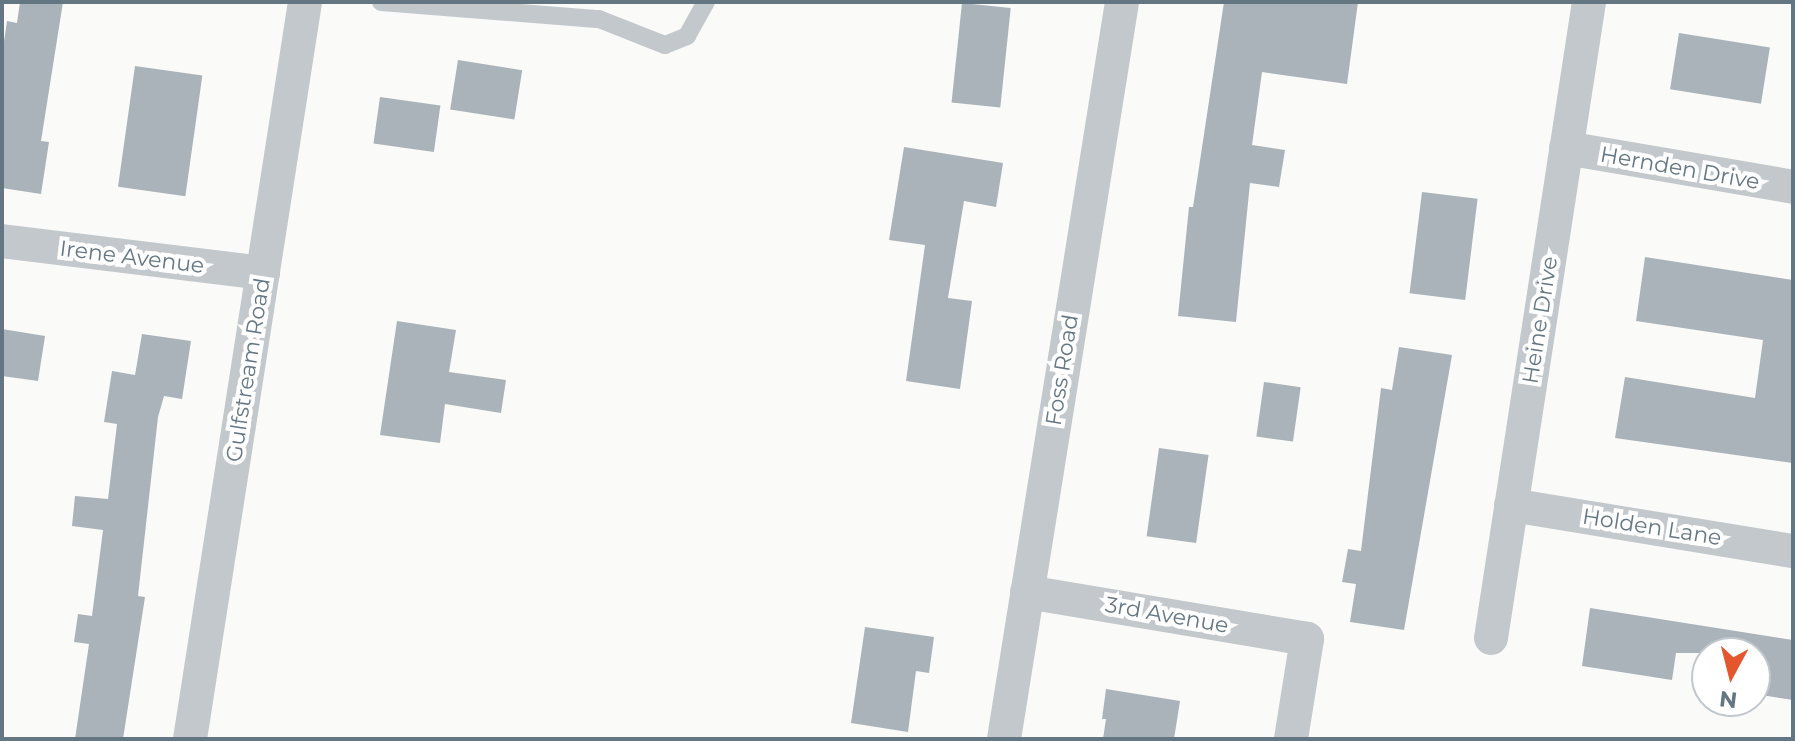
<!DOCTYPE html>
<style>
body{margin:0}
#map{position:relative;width:1795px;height:741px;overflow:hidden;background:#fafaf8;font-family:Montserrat,sans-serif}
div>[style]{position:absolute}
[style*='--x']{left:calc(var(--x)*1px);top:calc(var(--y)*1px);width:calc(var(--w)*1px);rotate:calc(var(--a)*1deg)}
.building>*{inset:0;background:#aab3b9;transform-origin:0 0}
.service>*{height:18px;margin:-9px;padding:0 9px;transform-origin:9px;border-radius:9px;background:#c3c8cc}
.minor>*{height:34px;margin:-17px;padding:0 17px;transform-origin:17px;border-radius:17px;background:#c3c8cc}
span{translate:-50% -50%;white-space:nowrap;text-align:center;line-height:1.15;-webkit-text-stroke:8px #fff;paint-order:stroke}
.street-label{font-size:22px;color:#657683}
.frame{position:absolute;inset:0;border:4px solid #657683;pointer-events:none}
.north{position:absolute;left:1691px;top:637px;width:80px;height:80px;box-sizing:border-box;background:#fff;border:2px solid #c1c8cd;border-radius:50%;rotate:187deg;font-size:22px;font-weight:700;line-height:32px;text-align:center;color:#657683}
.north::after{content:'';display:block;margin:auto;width:28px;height:36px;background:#e4572e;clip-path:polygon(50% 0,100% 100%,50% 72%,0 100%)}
</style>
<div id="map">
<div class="building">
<i style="clip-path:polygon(20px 2px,63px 2px,41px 141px,49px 142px,41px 194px,2px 188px,2px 55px,7px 21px,17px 23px)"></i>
<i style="clip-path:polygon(1224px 2px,1358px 2px,1347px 84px,1262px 72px,1252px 145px,1285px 150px,1279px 187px,1250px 183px,1236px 322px,1178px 316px,1189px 207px,1193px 207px)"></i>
<i style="left:962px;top:3px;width:49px;height:100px;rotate:6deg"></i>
<i style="left:1679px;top:33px;width:92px;height:57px;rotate:9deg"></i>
<i style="left:458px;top:60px;width:65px;height:50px;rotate:9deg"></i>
<i style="left:135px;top:66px;width:68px;height:122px;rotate:8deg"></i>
<i style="left:380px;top:97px;width:61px;height:47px;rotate:8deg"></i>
<i style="clip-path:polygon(904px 147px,1003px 163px,996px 207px,964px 201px,948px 298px,972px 301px,960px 389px,906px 381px,925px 245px,889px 240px)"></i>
<i style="left:1422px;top:192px;width:56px;height:102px;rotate:7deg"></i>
<i style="clip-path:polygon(1645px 257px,1793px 280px,1793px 463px,1615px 438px,1625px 377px,1755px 398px,1763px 340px,1636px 321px)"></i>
<i style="clip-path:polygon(397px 321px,456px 330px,449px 372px,506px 380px,501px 413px,445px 404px,440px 443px,380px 435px)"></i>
<i style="clip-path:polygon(2px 329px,45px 336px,38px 381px,2px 376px)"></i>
<i style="clip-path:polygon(142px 334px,191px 341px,182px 399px,164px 396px,158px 417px,138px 596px,145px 597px,123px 739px,75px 739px,89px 644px,74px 642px,78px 614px,92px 616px,103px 530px,72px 526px,75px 496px,108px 499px,117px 424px,104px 422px,112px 371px,135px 375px)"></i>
<i style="clip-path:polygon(1399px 347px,1452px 355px,1404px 630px,1350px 622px,1356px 584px,1342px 582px,1348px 549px,1361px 551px,1381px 388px,1392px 390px)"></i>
<i style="left:1264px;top:382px;width:37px;height:55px;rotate:8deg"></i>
<i style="left:1159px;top:448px;width:50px;height:89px;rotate:8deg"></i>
<i style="clip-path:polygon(1590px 608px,1793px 640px,1793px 700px,1755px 694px,1755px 653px,1676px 653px,1672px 680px,1582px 666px)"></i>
<i style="clip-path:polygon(865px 627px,934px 637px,929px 673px,916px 671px,908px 732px,851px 723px)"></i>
<i style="clip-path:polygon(1106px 689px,1180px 701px,1174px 739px,1103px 739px,1106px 719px,1102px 719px)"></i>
</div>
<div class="service">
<i style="--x:381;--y:2;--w:219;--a:4.5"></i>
<i style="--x:599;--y:19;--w:71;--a:21.5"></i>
<i style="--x:665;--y:45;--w:24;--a:-22"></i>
<i style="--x:687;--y:36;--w:39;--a:-61"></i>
</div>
<div class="minor">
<i style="--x:1566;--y:148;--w:230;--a:9.7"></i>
<i style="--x:2;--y:241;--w:263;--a:7"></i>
<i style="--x:1511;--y:505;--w:286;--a:9.3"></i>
<i style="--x:1027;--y:592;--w:284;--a:9.5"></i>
<i style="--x:1307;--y:639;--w:101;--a:99.1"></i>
<i style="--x:1491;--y:638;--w:644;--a:-81.24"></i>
<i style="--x:190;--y:739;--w:746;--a:-81.13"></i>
<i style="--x:1004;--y:739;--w:746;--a:-80.9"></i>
</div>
<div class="street-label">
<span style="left:1680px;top:168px;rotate:10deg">Hernden Drive</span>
<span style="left:132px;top:257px;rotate:7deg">Irene Avenue</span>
<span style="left:1540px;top:320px;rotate:-81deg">Heine Drive</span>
<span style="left:248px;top:370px;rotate:-81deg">Gulfstream Road</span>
<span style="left:1062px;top:370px;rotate:-81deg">Foss Road</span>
<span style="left:1652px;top:527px;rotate:9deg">Holden Lane</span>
<span style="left:1167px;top:615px;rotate:10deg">3rd Avenue</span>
</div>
<div class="frame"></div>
<div class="north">N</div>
</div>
